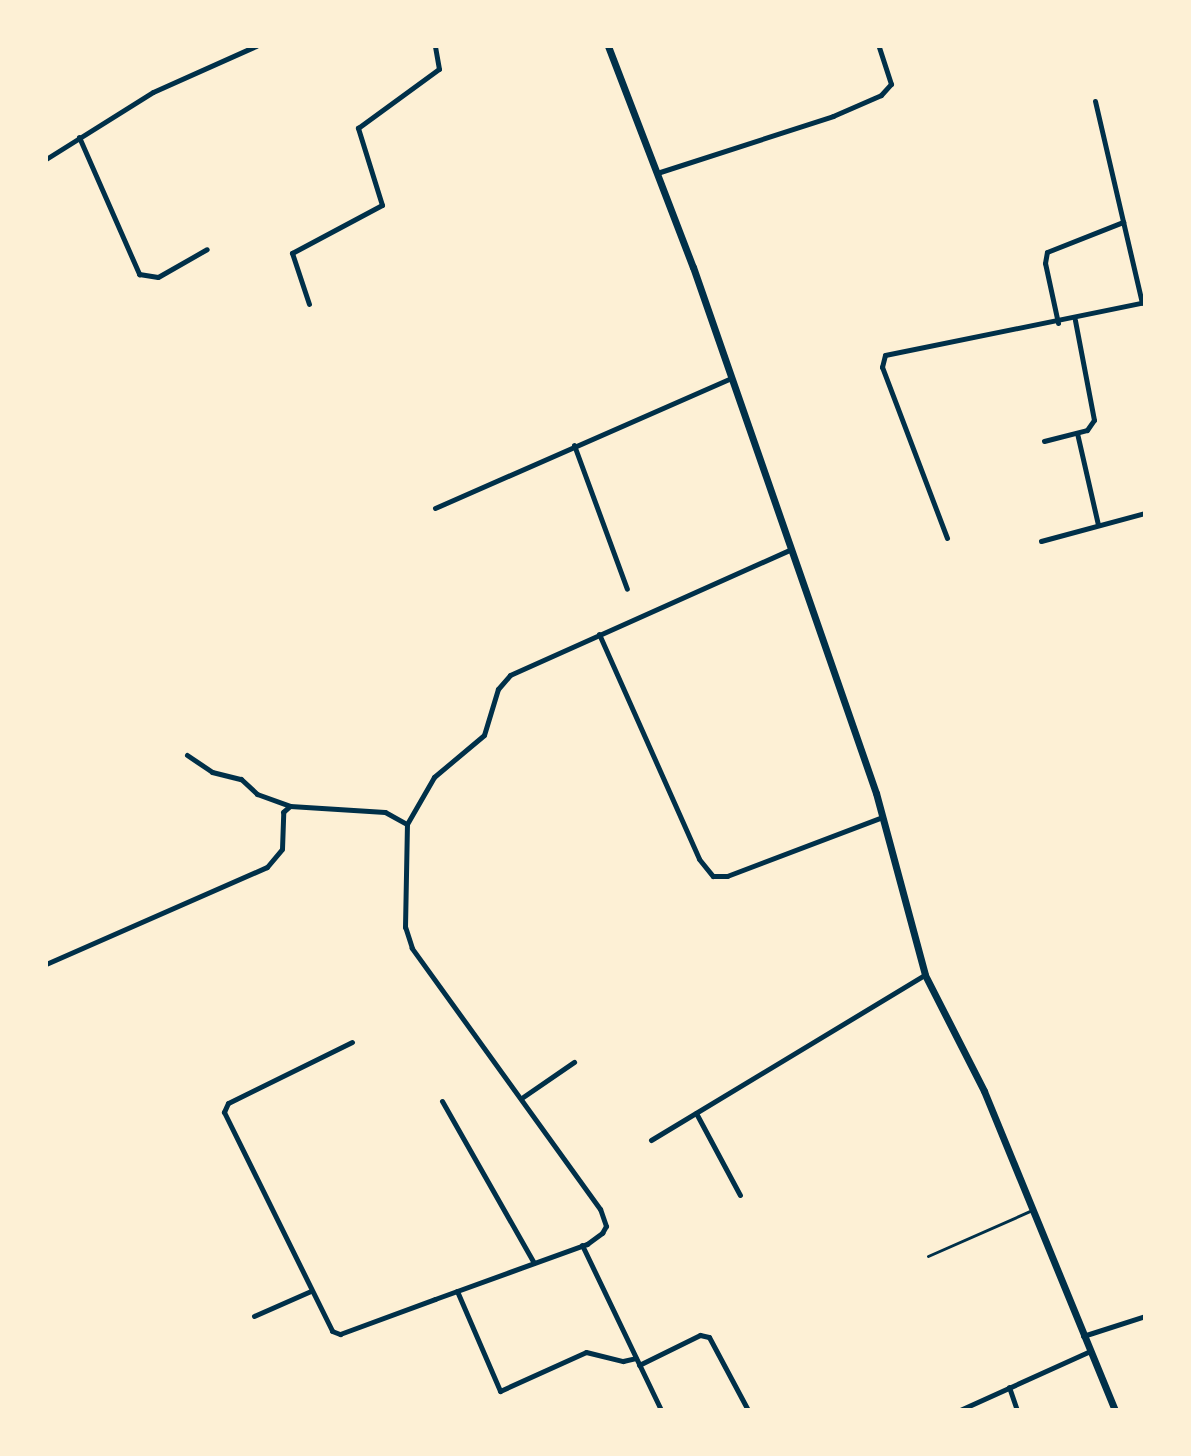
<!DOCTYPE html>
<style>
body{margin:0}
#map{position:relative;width:1191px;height:1456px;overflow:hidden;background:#fdf0d5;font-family:Inter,sans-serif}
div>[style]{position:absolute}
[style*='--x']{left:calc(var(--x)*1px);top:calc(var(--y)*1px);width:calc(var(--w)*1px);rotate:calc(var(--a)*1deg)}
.service>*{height:3px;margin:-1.5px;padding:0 1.5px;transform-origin:1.5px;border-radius:1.5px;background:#003049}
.minor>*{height:5px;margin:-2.5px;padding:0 2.5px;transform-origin:2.5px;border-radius:2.5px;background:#003049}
.tertiary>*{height:7px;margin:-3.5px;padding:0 3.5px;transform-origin:3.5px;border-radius:3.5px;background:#003049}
span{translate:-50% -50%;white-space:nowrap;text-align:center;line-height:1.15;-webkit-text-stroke:6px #fdf0d5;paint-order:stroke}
.frame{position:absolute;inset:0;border:48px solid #fdf0d5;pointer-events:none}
</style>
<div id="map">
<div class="service">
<i style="--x:928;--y:1256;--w:111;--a:-23.8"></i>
</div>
<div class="minor">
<i style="--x:1095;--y:101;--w:207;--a:76.9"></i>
<i style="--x:79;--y:137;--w:150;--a:66.3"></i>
<i style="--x:139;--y:274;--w:19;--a:9"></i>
<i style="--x:158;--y:277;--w:56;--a:-29.7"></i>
<i style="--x:46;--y:159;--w:126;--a:-32.1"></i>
<i style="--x:153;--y:92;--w:113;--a:-24.1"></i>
<i style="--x:657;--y:173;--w:185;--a:-17.9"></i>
<i style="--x:833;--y:116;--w:52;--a:-23.6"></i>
<i style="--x:881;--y:95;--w:15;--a:-48"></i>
<i style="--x:891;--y:84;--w:40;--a:-108"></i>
<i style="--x:309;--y:304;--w:54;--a:-108.4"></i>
<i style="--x:292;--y:253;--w:102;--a:-28.1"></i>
<i style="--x:382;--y:205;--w:81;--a:-107.3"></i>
<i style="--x:358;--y:128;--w:100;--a:-36.1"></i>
<i style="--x:439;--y:69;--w:23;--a:-100"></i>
<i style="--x:1058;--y:323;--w:61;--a:-102.2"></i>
<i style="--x:1045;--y:263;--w:11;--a:-80"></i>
<i style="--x:1047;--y:252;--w:82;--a:-21.5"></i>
<i style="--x:1077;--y:433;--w:94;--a:77.1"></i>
<i style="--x:1044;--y:441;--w:44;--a:-14.3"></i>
<i style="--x:1087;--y:430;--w:12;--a:-55"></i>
<i style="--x:1094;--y:420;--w:102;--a:-100.8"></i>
<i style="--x:574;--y:445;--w:153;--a:69.8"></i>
<i style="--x:435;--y:508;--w:323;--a:-23.7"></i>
<i style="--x:947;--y:538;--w:183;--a:-110.8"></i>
<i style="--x:882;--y:367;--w:12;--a:-76"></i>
<i style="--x:885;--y:355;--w:265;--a:-11.5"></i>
<i style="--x:1041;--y:541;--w:108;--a:-15.1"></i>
<i style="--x:599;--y:634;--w:246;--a:66"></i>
<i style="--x:699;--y:859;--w:22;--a:51"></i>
<i style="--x:713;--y:876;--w:14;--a:0"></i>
<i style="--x:727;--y:876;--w:166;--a:-20.8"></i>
<i style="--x:187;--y:755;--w:30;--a:34"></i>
<i style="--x:212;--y:772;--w:30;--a:14"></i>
<i style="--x:241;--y:779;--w:22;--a:43"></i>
<i style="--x:257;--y:794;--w:35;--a:20"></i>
<i style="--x:46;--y:964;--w:241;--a:-23.7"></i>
<i style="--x:267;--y:867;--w:23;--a:-50"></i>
<i style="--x:282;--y:849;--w:37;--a:-88"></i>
<i style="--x:283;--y:812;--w:9;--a:-41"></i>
<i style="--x:290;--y:806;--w:95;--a:3.6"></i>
<i style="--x:385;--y:812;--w:25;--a:29"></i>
<i style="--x:352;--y:1042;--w:138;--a:153.8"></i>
<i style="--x:228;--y:1103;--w:10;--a:114"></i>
<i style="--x:224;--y:1112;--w:244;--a:63.7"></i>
<i style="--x:332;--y:1331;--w:9;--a:21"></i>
<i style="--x:340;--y:1334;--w:101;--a:-20.2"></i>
<i style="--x:435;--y:1299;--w:162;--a:-19.9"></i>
<i style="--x:587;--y:1244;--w:19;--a:-36"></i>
<i style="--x:602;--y:1233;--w:8;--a:-60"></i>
<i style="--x:606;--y:1226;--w:18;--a:-109"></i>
<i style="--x:600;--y:1209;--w:322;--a:-125.8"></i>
<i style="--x:412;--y:948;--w:22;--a:-108"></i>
<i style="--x:405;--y:927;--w:103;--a:-88.9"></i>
<i style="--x:407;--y:824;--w:54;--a:-60.1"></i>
<i style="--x:434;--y:777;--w:65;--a:-40"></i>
<i style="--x:484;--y:735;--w:48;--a:-73.1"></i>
<i style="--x:498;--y:689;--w:18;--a:-49"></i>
<i style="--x:510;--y:675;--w:307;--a:-24.1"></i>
<i style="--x:523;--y:1097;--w:62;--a:-34.5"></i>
<i style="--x:442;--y:1101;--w:186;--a:60.4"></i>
<i style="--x:696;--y:1113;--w:93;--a:61.8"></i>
<i style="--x:651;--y:1140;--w:320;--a:-31.1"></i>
<i style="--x:582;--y:1245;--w:183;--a:64.4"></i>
<i style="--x:457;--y:1291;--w:109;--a:66.7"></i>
<i style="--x:500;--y:1391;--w:94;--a:-24.4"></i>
<i style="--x:586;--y:1352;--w:38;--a:14"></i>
<i style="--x:623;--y:1361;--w:13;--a:-13"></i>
<i style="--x:254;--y:1316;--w:62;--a:-23.7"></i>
<i style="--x:1083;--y:1336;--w:65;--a:-17.9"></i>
<i style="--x:639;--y:1365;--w:68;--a:-26.2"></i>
<i style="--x:700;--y:1335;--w:9;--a:13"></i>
<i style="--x:709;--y:1337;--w:83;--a:61.9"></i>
<i style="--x:1009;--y:1387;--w:24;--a:71"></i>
<i style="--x:960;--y:1410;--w:143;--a:-24.4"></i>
</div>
<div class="tertiary">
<i style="--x:608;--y:46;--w:237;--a:69"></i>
<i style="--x:693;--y:267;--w:557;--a:70.82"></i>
<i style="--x:876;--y:793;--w:188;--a:74.9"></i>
<i style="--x:925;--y:975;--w:130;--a:63"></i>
<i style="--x:984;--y:1091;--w:345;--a:67.7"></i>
</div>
<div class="frame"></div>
</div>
